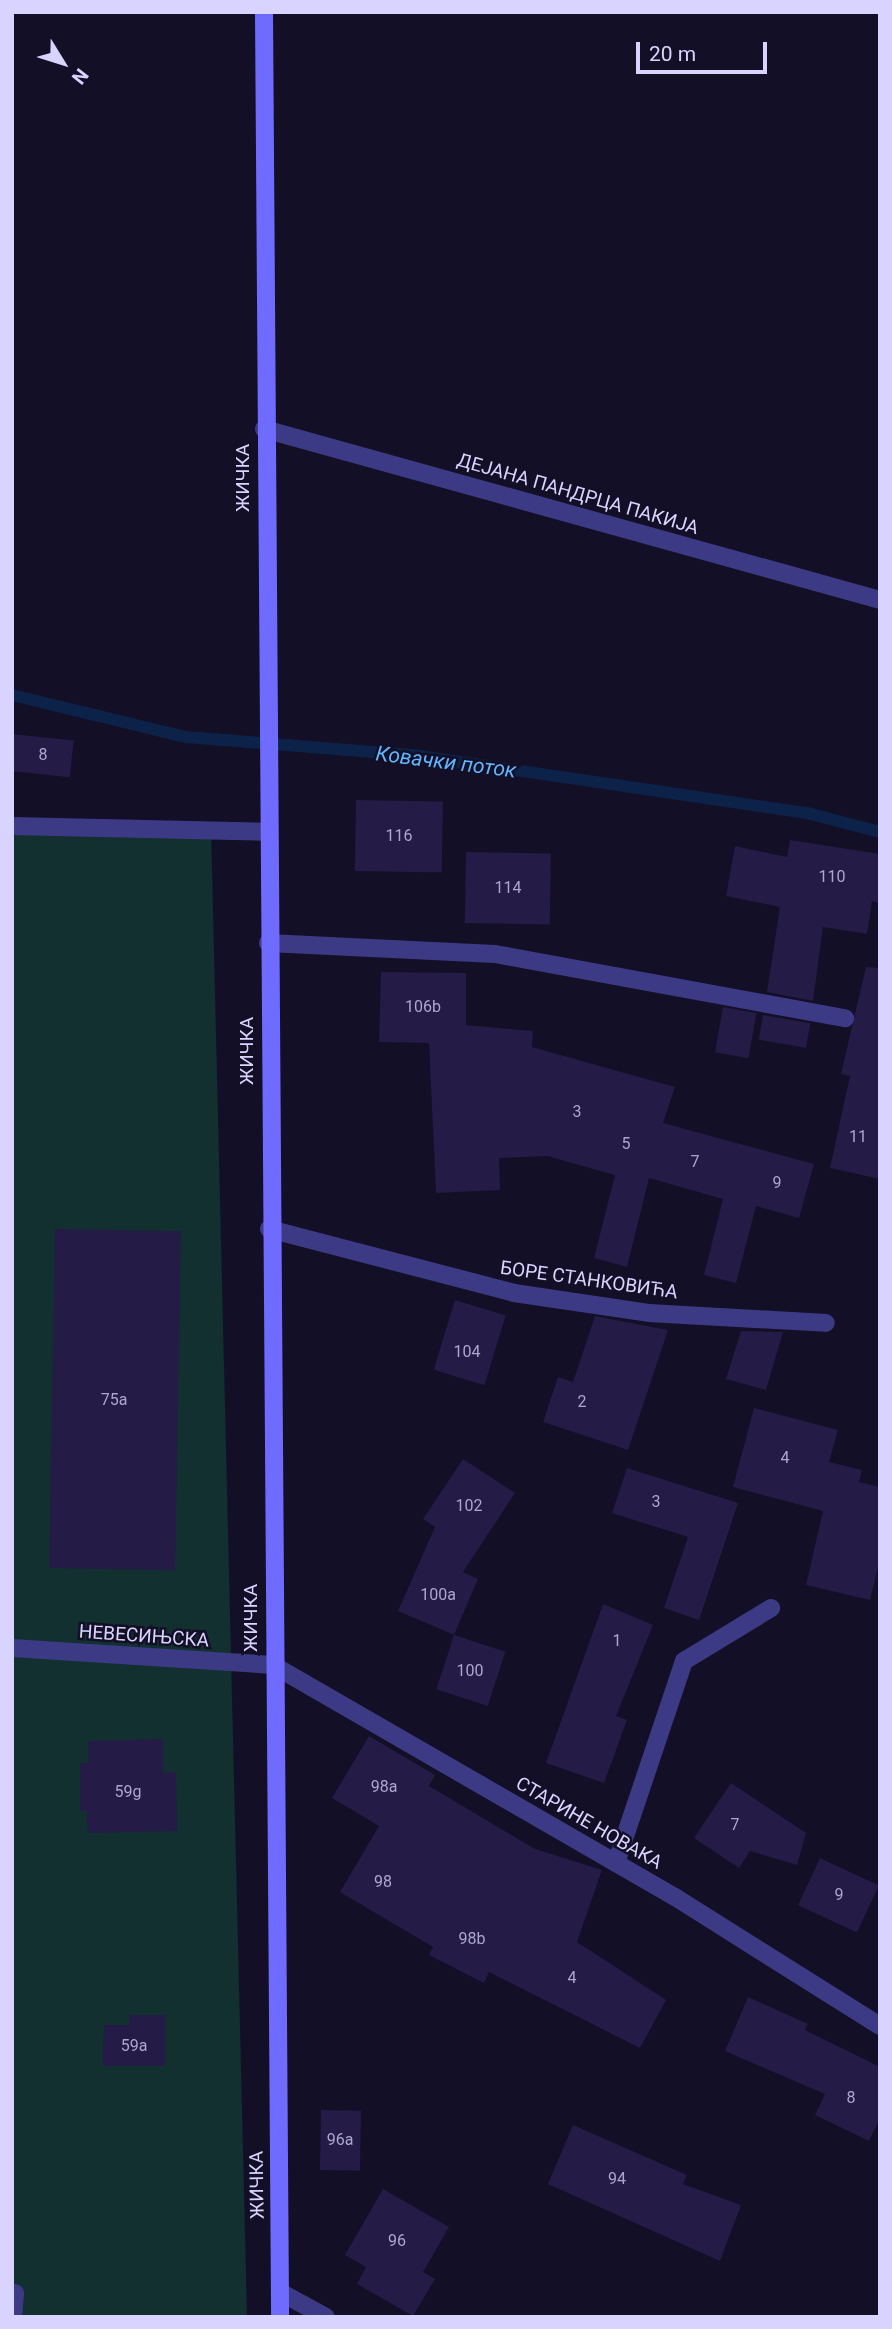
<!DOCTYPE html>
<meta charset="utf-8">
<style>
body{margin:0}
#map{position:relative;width:892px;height:2329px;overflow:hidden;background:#130f26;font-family:Roboto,sans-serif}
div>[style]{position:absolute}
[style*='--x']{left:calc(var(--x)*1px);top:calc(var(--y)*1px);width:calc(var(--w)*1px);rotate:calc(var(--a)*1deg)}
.green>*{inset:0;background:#12302f}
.stream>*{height:12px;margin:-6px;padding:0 6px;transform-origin:6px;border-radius:6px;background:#0c2248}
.building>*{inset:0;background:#241b47;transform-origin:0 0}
.service>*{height:18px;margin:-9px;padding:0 9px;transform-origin:9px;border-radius:9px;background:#3d3a85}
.minor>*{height:18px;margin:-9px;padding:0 9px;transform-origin:9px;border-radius:9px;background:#3d3a85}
.secondary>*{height:18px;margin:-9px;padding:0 9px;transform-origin:9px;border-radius:9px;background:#6f6bff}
span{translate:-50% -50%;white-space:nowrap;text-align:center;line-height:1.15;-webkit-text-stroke:5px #130f26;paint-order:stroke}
.number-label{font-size:16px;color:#aca6d1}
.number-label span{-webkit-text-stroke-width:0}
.street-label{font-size:19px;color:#d9d4ff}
.water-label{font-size:21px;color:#62b6ff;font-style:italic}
.frame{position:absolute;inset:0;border:14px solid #d9d4ff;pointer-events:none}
.north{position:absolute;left:28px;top:28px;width:70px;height:70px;-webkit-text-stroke:5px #130f26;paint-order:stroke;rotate:128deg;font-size:19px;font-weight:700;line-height:28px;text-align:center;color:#d9d4ff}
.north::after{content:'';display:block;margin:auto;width:24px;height:32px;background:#d9d4ff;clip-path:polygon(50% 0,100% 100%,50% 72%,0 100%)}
.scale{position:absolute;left:636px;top:42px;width:131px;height:32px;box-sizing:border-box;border:4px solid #d9d4ff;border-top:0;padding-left:9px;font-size:21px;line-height:24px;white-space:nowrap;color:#d9d4ff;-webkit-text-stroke:5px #130f26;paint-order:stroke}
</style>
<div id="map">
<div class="green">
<i style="clip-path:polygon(211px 828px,247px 2317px,12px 2317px,12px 836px,42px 830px)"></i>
</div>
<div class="stream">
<i style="--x:12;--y:695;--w:179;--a:13.6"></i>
<i style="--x:186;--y:737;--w:235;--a:4.6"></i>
<i style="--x:420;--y:756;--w:395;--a:8.4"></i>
<i style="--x:811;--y:814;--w:71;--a:14.6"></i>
</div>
<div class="building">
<i style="left:12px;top:734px;width:62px;height:37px;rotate:6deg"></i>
<i style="left:356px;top:800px;width:87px;height:71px;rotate:1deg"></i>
<i style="clip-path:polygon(790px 840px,880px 854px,880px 903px,872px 901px,867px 934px,823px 927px,813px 1001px,767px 992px,780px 907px,726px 896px,735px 846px,787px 857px)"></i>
<i style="left:466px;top:852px;width:85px;height:71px;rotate:1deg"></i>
<i style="clip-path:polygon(866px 967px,880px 968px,880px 1179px,830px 1168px,850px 1076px,841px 1074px)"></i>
<i style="clip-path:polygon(381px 972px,466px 973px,466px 1025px,533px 1031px,532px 1047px,675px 1087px,663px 1123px,814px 1164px,799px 1218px,756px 1206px,736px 1283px,704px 1275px,723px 1199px,649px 1178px,627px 1267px,594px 1258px,615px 1175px,547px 1156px,499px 1158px,500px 1190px,436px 1193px,429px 1043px,379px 1042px)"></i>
<i style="left:723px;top:1007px;width:34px;height:46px;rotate:10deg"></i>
<i style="left:763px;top:1015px;width:48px;height:25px;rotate:10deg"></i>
<i style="left:55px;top:1229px;width:126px;height:339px;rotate:1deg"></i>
<i style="left:455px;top:1300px;width:53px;height:73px;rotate:17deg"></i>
<i style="clip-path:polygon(595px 1316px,668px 1330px,628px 1450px,543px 1422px,558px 1377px,573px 1382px)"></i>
<i style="clip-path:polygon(741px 1331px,783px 1332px,766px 1390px,726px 1379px)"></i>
<i style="clip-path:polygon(754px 1408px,838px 1430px,829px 1462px,862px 1470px,859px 1482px,880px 1487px,880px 1559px,870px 1600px,806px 1585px,823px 1511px,733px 1487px)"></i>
<i style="clip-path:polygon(463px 1459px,515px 1493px,463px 1572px,478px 1579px,454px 1635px,398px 1611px,435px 1527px,423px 1519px)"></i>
<i style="clip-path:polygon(627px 1468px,738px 1503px,699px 1620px,664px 1608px,688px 1537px,612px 1513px)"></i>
<i style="clip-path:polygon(603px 1604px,653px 1625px,616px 1716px,627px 1720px,604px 1783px,546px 1763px)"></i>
<i style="left:454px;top:1635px;width:54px;height:57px;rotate:18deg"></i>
<i style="clip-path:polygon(369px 1736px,435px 1775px,429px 1786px,535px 1849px,602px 1870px,577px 1942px,666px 2000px,640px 2048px,489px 1972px,484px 1983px,429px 1955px,433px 1947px,340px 1892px,379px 1826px,332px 1798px)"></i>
<i style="clip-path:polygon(163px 1739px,163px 1773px,176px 1772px,177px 1831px,88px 1833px,87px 1811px,80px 1811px,80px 1763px,88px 1763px,88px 1741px)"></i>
<i style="clip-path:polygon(731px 1783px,806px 1833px,797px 1865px,750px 1851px,739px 1868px,694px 1838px)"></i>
<i style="left:820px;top:1858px;width:65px;height:52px;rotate:25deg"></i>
<i style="clip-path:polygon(748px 1997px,808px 2024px,805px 2030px,880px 2067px,880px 2118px,869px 2141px,815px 2115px,825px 2094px,725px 2051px)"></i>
<i style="clip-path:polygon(129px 2015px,165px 2015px,165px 2066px,103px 2066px,104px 2025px,130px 2025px)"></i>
<i style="left:321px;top:2110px;width:40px;height:60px;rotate:1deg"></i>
<i style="clip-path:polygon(573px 2125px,687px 2175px,683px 2184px,741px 2205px,720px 2261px,548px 2184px)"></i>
<i style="clip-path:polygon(383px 2189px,449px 2227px,423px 2272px,435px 2279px,413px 2316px,357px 2284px,366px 2267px,345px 2255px)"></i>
</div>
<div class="service">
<i style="--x:12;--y:826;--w:255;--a:1.3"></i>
<i style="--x:616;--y:1863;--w:213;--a:-71.4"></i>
<i style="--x:684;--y:1661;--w:102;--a:-31.3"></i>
</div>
<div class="minor">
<i style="--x:264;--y:429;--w:639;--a:15.51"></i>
<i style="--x:268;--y:943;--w:227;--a:2.8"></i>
<i style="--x:495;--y:954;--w:356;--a:10.4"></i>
<i style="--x:269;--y:1229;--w:253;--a:14.6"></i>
<i style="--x:514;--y:1293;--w:136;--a:8.4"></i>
<i style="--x:649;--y:1313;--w:177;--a:3.2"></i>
<i style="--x:12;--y:1648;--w:262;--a:3.7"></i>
<i style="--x:273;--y:1665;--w:464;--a:30"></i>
<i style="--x:675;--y:1897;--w:242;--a:32.2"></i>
<i style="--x:280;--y:2292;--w:52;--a:28.5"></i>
<i style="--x:13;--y:2317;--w:24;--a:-85"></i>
</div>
<div class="secondary">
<i style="--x:264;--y:12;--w:2305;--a:89.6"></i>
</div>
<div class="number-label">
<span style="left:43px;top:755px">8</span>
<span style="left:399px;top:836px">116</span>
<span style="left:832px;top:877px">110</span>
<span style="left:508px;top:888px">114</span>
<span style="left:423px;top:1007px">106b</span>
<span style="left:577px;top:1112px">3</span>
<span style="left:858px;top:1137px">11</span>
<span style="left:626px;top:1144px">5</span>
<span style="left:695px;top:1162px">7</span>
<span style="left:777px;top:1183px">9</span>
<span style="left:467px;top:1352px">104</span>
<span style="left:114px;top:1400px">75a</span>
<span style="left:582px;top:1402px">2</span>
<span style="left:785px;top:1458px">4</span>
<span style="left:656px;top:1502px">3</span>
<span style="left:469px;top:1506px">102</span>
<span style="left:438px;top:1595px">100a</span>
<span style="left:617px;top:1641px">1</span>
<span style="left:470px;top:1671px">100</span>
<span style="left:384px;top:1787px">98a</span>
<span style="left:128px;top:1792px">59g</span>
<span style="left:735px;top:1825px">7</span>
<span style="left:383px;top:1882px">98</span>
<span style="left:839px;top:1895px">9</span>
<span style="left:472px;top:1939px">98b</span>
<span style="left:572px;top:1978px">4</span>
<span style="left:134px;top:2046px">59a</span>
<span style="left:851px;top:2098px">8</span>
<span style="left:340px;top:2140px">96a</span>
<span style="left:617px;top:2179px">94</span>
<span style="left:397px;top:2241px">96</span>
</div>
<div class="street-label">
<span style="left:243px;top:478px;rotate:-90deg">ЖИЧКА</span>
<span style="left:578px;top:494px;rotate:16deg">ДЕЈАНА ПАНДРЦА ПАКИЈА</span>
<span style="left:247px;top:1051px;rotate:-90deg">ЖИЧКА</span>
<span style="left:589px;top:1280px;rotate:8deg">БОРЕ СТАНКОВИЋА</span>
<span style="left:251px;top:1618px;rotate:-90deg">ЖИЧКА</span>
<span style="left:144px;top:1636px;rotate:4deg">НЕВЕСИЊСКА</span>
<span style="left:589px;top:1823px;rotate:30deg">СТАРИНЕ НОВАКА</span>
<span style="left:257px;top:2185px;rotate:-91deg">ЖИЧКА</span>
</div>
<div class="water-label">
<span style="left:446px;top:762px;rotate:7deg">Ковачки поток</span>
</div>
<div class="frame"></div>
<div class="north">N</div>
<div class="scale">20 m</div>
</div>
